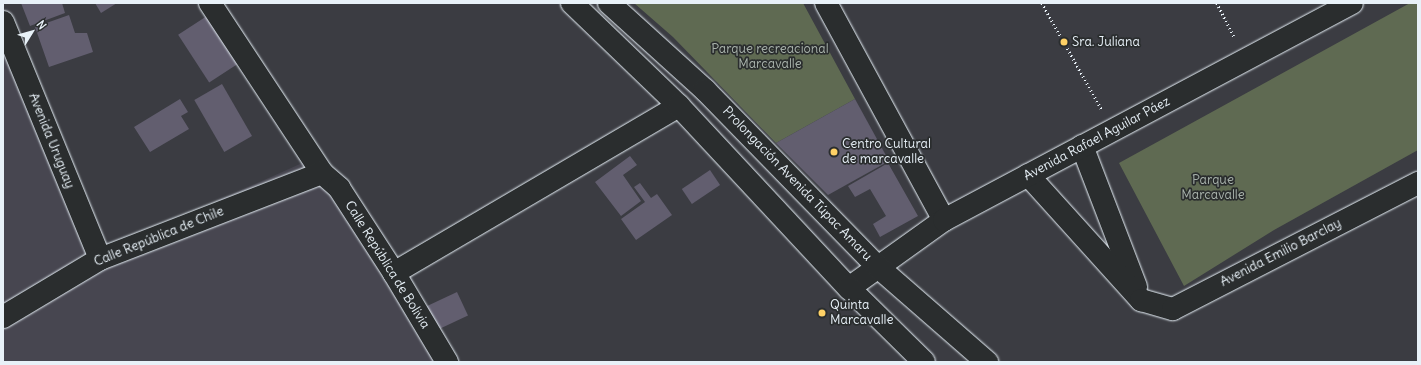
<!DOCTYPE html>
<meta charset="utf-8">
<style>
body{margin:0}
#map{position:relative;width:1421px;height:365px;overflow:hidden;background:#3b3c42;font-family:Delius,sans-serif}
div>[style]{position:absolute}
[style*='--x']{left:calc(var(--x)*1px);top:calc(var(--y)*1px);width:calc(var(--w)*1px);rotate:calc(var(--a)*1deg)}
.built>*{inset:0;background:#474650}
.green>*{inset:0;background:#5f6a52}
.building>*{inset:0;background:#625e6f;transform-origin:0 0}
.path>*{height:2.5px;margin-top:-1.25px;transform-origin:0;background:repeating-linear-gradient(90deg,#e8f1f8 0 1px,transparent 0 4px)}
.roads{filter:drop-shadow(0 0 1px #e8f1f8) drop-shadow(0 0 1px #e8f1f8)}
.minor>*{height:22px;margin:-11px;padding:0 11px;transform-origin:11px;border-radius:11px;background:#2a2d2e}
.tertiary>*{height:22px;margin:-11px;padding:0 11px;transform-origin:11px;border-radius:11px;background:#2a2d2e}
.secondary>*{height:22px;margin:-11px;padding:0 11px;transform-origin:11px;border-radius:11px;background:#2a2d2e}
.dots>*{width:11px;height:11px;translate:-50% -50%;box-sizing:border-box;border:2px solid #2a2d2e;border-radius:50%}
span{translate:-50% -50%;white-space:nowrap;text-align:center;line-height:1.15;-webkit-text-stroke:3.5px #2a2d2e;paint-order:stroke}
.poi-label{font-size:13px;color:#e8f1f8}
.left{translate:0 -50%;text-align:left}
.park-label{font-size:13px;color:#aab4ad}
.street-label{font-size:13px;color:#e8f1f8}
.frame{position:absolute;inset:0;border:4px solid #e8f1f8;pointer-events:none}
.north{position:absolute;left:12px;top:12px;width:40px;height:40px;-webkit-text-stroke:3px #2a2d2e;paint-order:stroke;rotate:53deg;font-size:11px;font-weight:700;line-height:16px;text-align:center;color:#e8f1f8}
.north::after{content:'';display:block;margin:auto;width:14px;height:18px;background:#e8f1f8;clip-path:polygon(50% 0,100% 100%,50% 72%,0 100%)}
</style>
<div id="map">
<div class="built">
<i style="clip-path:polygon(3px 32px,91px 257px,318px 156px,441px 362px,3px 362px)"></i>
</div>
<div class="green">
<i style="clip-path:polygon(634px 3px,803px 3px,855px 99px,776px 143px,673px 37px)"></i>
<i style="clip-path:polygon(1410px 3px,1418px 3px,1418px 150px,1274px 230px,1184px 286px,1119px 163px)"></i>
</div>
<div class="building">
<i style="clip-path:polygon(21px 3px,62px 3px,65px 13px,30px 26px)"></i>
<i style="clip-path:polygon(95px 3px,117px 3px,101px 13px)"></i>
<i style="left:210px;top:14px;width:57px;height:38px;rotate:57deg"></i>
<i style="clip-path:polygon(69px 15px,75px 33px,87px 33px,93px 52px,49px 67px,35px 27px)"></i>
<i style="left:222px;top:84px;width:60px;height:32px;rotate:60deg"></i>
<i style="clip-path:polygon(180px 99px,188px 112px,181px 116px,189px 129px,150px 152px,134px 127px)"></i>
<i style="clip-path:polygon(855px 99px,889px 161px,828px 195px,776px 143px)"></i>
<i style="clip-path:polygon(630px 156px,637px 165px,623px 175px,641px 201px,621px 216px,595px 182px)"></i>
<i style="clip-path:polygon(888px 163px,918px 216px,880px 237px,873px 224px,886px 216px,870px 189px,855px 197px,848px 186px)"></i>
<i style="left:710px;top:170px;width:18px;height:34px;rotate:56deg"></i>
<i style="clip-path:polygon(640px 183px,651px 198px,657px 194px,672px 215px,636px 240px,621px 219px,645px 202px,634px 187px)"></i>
<i style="left:457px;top:292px;width:26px;height:40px;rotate:65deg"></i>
</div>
<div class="path">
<i style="--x:1042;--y:3;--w:123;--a:60.7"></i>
<i style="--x:1217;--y:3;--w:39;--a:63"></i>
</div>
<div class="roads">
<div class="minor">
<i style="--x:210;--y:3;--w:204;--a:56.6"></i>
<i style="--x:322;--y:173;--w:23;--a:41"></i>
<i style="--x:339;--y:188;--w:101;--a:57.1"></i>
<i style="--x:394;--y:273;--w:104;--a:59.2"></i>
<i style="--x:826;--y:3;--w:247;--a:61.5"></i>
<i style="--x:3;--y:22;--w:256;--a:67.7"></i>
<i style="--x:1082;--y:146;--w:151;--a:69"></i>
<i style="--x:1028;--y:175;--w:169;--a:47.9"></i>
<i style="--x:1141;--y:300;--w:33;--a:16"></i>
<i style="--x:1173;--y:309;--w:276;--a:-27.2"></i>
<i style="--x:394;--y:273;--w:330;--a:-30.4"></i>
<i style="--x:3;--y:317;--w:113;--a:-30.9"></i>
<i style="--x:100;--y:259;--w:238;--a:-21.2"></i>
</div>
<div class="tertiary">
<i style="--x:849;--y:288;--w:117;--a:-35.6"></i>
<i style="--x:944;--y:220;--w:462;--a:-28"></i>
</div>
<div class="secondary">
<i style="--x:572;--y:3;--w:149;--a:43.9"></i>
<i style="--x:679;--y:106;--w:249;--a:47"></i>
<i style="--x:849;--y:288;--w:105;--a:44.6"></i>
<i style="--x:609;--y:3;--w:130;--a:42.2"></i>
<i style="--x:705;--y:90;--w:248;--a:45.7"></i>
<i style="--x:878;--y:267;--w:145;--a:41.1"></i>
</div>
</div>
<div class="dots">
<i style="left:1064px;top:42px;background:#ffd166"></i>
<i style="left:834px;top:152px;background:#ffd166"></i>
<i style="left:822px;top:313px;background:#ffd166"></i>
</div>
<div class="poi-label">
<span class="left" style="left:1072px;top:42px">Sra. Juliana</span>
<span class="left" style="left:842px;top:152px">Centro Cultural<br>de marcavalle</span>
<span class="left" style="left:830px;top:313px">Quinta<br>Marcavalle</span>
</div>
<div class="park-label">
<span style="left:770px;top:57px">Parque recreacional<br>Marcavalle</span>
<span style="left:1213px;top:188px">Parque<br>Marcavalle</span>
</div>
<div class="street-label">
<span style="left:1097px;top:139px;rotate:-28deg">Avenida Rafael Aguilar Páez</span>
<span style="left:51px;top:141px;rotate:68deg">Avenida Uruguay</span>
<span style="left:797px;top:184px;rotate:46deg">Prolongación Avenida Túpac Amaru</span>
<span style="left:159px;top:237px;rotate:-22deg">Calle República de Chile</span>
<span style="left:1281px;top:253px;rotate:-27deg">Avenida Emilio Barclay</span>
<span style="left:387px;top:265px;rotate:58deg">Calle República de Bolivia</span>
</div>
<div class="frame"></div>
<div class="north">N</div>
</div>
